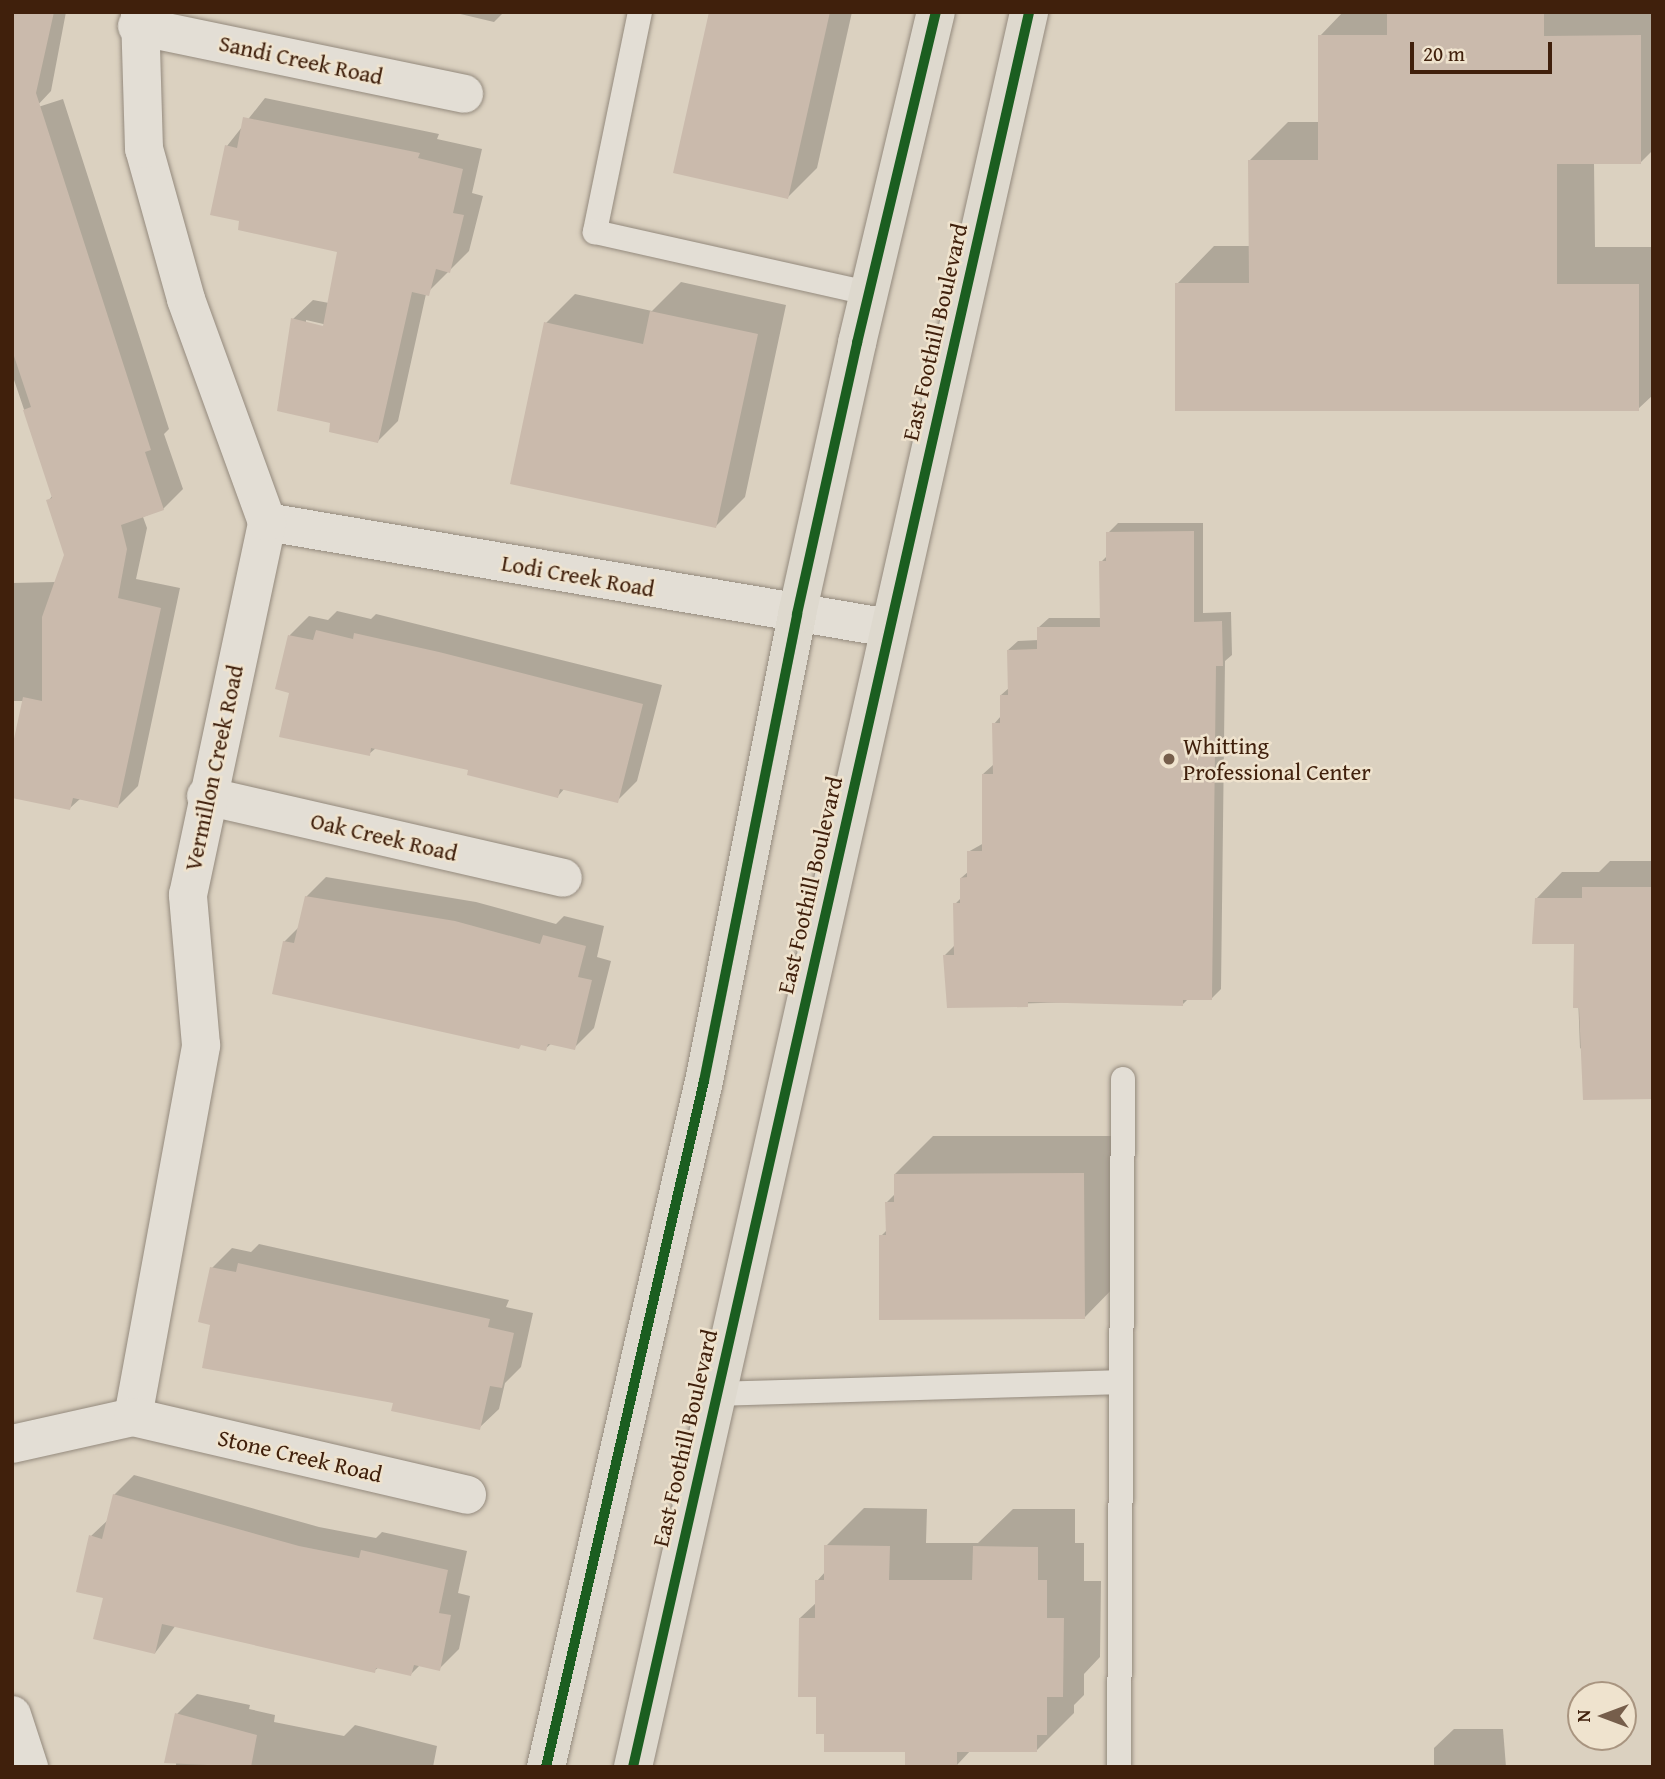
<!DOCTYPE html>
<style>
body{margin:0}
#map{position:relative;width:1665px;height:1779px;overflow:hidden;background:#dbd1c0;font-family:"Gentium Book Plus",serif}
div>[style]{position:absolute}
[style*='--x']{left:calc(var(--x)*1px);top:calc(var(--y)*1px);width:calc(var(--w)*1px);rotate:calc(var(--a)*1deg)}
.shadow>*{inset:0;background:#0003}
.building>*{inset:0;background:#cabaac}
.roads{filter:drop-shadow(0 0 2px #948a7d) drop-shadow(0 0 2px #948a7d)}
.service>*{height:24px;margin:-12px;padding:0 12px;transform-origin:12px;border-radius:12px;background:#e3ded5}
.minor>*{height:38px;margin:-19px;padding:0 19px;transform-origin:19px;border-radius:19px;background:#e3ded5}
.primary>*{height:38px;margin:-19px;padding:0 19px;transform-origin:19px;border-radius:19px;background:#ded9ce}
.cycleway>*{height:10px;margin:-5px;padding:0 5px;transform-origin:5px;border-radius:5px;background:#1b5e20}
.dots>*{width:19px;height:19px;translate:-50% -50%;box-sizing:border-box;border:4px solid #efe3ce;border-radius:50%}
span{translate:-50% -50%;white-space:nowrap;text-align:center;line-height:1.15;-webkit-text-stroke:5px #efe3ce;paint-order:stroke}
.street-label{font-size:23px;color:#40200c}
.poi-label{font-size:23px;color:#40200c}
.left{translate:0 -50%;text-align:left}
.frame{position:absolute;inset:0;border:14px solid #40200c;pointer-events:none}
.north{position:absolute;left:1567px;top:1681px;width:70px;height:70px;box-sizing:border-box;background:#efe3ce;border:2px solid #a99580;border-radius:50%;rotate:270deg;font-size:19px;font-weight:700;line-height:28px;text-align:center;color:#40200c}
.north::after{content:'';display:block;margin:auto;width:24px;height:32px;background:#765e4b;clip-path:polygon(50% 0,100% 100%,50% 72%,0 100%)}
.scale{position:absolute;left:1410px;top:42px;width:142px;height:32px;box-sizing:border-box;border:4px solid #40200c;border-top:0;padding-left:9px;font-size:21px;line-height:24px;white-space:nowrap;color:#40200c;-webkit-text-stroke:5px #efe3ce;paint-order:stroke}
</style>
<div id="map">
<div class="shadow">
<i style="clip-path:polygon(12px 12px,66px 12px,51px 91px,35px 108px,63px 99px,169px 429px,164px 434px,183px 489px,163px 509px,143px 517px,147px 528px,136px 579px,180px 588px,138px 786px,118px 806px,81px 798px,70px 808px,24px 701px,12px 701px,12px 583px,56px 582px,66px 555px,48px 501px,53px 495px,12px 374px)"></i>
<i style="clip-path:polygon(452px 12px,504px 12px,494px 22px)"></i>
<i style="clip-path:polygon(710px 12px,852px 12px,817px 168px,788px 197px)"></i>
<i style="clip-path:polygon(1343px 12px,1653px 12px,1653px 150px,1641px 162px,1594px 162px,1595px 247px,1653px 247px,1653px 395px,1638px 409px,1177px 284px,1214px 246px,1250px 246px,1250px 160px,1288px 122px,1320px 122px,1320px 36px)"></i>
<i style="clip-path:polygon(evenodd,265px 98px,439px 134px,437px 139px,482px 149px,472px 193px,483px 196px,469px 251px,426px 294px,398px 421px,378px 441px,332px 422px,293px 319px,313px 300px,329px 303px,339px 250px,241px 220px,227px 146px,265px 98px,306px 320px,332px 326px,331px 329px,306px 324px,306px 320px)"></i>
<i style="clip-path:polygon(681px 282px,786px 305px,745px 497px,716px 526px,546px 323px,575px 294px,652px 311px)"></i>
<i style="clip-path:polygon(1118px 523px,1203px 523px,1203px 613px,1231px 612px,1232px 655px,1225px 661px,1221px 989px,1211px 999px,1188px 999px,1183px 1004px,1106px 1001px,949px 1006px,945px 955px,954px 946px,955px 904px,961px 898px,961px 878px,969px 871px,968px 852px,984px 843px,983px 774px,993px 765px,994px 724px,1001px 716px,1001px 695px,1009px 688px,1008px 650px,1018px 641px,1039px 640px,1039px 627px,1049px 618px,1102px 618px,1101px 562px,1108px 555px,1108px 533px)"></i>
<i style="clip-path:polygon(337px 611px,371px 619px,376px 614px,662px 685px,637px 781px,617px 801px,565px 788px,558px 796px,471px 769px,376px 748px,369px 754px,291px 691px,290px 635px,309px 616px,328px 620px)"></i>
<i style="clip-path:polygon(1610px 861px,1653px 861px,1653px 1098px,1580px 1048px,1576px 942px,1536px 899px,1562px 872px,1599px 872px)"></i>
<i style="clip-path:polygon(326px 877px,476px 902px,556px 924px,564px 916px,604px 926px,597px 957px,611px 961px,594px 1028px,574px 1048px,552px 1043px,545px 1049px,284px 942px,300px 926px,306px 897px)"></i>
<i style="clip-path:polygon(933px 1136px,1121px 1136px,1122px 1279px,1085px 1317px,881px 1236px,888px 1229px,887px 1202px,895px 1194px,895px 1174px)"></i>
<i style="clip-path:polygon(259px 1244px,509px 1300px,506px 1307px,533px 1313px,521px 1367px,505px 1383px,499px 1409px,479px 1428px,395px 1401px,212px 1324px,212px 1268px,232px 1248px,251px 1252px)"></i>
<i style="clip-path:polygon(134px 1475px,319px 1527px,376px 1538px,382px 1532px,467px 1551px,458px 1593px,470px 1596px,459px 1649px,439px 1669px,420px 1665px,411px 1674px,379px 1667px,374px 1671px,176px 1625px,155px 1653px,105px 1597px,91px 1536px,109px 1519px,114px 1495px)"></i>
<i style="clip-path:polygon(864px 1508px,927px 1509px,926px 1543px,978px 1543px,1013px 1509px,1075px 1509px,1075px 1543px,1084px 1543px,1084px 1581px,1101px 1581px,1100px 1657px,1084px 1674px,1084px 1695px,1074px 1705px,1074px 1713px,1036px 1751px,971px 1750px,957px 1765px,825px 1732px,800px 1618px,817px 1602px,817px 1581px,826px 1571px,826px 1546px)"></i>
<i style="clip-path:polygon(197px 1694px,250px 1705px,249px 1709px,275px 1715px,274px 1722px,344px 1736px,355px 1725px,437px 1746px,433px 1767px,176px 1767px,177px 1714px)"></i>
<i style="clip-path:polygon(1454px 1729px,1503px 1729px,1506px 1767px,1434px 1767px,1434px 1748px)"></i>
</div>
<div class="building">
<i style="clip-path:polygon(12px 12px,54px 12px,36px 93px,151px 450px,145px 452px,164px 510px,121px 525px,127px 549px,118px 598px,161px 608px,118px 808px,73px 798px,70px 810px,12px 798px,12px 748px,23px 697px,42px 701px,42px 617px,64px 555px,46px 500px,52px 498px,23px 410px,31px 407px,12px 350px)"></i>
<i style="clip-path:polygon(709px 12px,830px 12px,788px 199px,673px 173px)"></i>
<i style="clip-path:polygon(1387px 12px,1544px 12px,1544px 36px,1641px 35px,1641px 164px,1557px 164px,1557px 284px,1639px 284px,1639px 411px,1175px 411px,1175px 283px,1249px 283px,1248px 160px,1318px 160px,1318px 35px,1387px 35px)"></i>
<i style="clip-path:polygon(243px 117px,420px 153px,418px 158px,463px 169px,453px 213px,464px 215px,450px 273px,436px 269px,429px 296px,412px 292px,378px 443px,329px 432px,330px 423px,277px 411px,291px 318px,323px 326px,337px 252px,238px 230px,239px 221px,210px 215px,225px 145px,237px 148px)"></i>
<i style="clip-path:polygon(650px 311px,758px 334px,716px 528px,510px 484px,544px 322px,643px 344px)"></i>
<i style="clip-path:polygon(1194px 531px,1194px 622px,1222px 621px,1223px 666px,1216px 666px,1212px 1000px,1183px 1000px,1183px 1006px,1028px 1002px,1028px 1007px,947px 1008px,943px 955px,954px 955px,953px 903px,960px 903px,960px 878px,967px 877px,967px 851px,982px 851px,982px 774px,993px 774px,992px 723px,1000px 723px,1000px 695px,1008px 695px,1007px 650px,1037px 649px,1037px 627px,1100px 627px,1099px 561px,1106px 561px,1106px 532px)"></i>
<i style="clip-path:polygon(316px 630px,353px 639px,354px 633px,439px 652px,643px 704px,618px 803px,560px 789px,558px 798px,467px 775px,468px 770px,371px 748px,370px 756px,279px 737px,289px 693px,275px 689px,288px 635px,313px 640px)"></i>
<i style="clip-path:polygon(1582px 887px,1653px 887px,1653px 1099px,1583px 1100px,1579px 1008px,1573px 1008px,1574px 944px,1532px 944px,1535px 898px,1582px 898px)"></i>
<i style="clip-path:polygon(305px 896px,455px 921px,540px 944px,543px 935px,586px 946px,578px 977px,592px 980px,575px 1050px,548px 1044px,546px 1051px,521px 1045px,519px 1049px,272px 994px,283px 941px,294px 943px)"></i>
<i style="clip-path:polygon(1084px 1173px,1085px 1319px,879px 1320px,879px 1235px,886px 1235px,885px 1202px,894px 1202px,894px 1174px)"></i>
<i style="clip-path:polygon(238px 1263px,490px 1319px,488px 1327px,514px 1333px,502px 1388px,490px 1386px,480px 1430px,391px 1411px,393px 1403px,202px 1368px,210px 1325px,198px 1322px,210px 1267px,236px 1272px)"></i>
<i style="clip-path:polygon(113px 1494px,299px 1546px,359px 1558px,361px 1550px,448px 1570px,439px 1613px,451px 1615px,440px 1671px,414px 1665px,411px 1676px,376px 1668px,375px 1673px,162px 1624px,155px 1654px,93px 1639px,103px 1598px,76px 1592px,89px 1535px,102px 1539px)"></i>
<i style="clip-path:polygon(824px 1545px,890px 1546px,889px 1580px,972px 1580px,973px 1546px,1038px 1547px,1038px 1580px,1047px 1580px,1047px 1618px,1064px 1618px,1063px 1697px,1047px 1697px,1047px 1735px,1037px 1735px,1037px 1752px,957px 1752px,957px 1767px,905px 1767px,905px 1752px,824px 1752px,824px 1734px,816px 1734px,816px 1697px,798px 1697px,799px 1618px,815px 1618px,815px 1580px,824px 1580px)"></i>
<i style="clip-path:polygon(175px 1713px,257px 1735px,251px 1767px,164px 1763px)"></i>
</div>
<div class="roads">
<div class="service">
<i style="--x:640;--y:12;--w:225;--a:101.6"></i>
<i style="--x:595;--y:232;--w:280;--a:12.6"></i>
<i style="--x:717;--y:1394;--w:404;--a:-1.7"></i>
<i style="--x:1119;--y:1767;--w:688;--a:-89.67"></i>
</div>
<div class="minor">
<i style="--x:137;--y:26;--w:334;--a:11.7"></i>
<i style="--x:267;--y:522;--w:631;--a:9.67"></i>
<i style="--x:206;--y:796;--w:366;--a:12.9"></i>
<i style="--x:133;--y:1417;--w:378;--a:-79.6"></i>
<i style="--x:201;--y:1045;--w:151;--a:-95"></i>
<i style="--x:188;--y:895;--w:381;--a:-78"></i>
<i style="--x:267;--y:522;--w:237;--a:-110"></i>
<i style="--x:186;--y:299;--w:156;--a:-105.6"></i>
<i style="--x:144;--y:149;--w:137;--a:-91.7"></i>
<i style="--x:12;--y:1444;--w:124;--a:-12.6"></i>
<i style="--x:133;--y:1417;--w:343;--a:13.1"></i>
<i style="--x:12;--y:1715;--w:55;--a:71.9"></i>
</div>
<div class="primary">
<i style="--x:546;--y:1767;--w:704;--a:-77.03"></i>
<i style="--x:704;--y:1081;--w:476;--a:-78.7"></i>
<i style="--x:797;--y:614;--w:278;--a:-77.5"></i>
<i style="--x:857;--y:343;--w:340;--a:-76.6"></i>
<i style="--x:633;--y:1767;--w:1799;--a:-77.28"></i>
</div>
</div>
<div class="cycleway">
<i style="--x:546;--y:1767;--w:704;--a:-77.03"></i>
<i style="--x:704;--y:1081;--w:476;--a:-78.7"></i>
<i style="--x:797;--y:614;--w:278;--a:-77.5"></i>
<i style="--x:857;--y:343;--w:340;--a:-76.6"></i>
<i style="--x:633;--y:1767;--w:1799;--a:-77.28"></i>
</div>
<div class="dots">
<i style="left:1169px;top:759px;background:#765e4b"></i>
</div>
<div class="street-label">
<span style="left:301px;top:60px;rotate:12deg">Sandi Creek Road</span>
<span style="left:935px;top:332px;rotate:-77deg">East Foothill Boulevard</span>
<span style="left:578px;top:576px;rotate:10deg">Lodi Creek Road</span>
<span style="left:214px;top:768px;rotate:-78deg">Vermillon Creek Road</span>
<span style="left:384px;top:837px;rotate:13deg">Oak Creek Road</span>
<span style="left:810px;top:885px;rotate:-77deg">East Foothill Boulevard</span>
<span style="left:685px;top:1438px;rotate:-77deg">East Foothill Boulevard</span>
<span style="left:300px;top:1456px;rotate:13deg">Stone Creek Road</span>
</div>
<div class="poi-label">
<span class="left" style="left:1183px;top:759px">Whitting<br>Professional Center</span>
</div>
<div class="frame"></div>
<div class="north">N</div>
<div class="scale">20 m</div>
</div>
